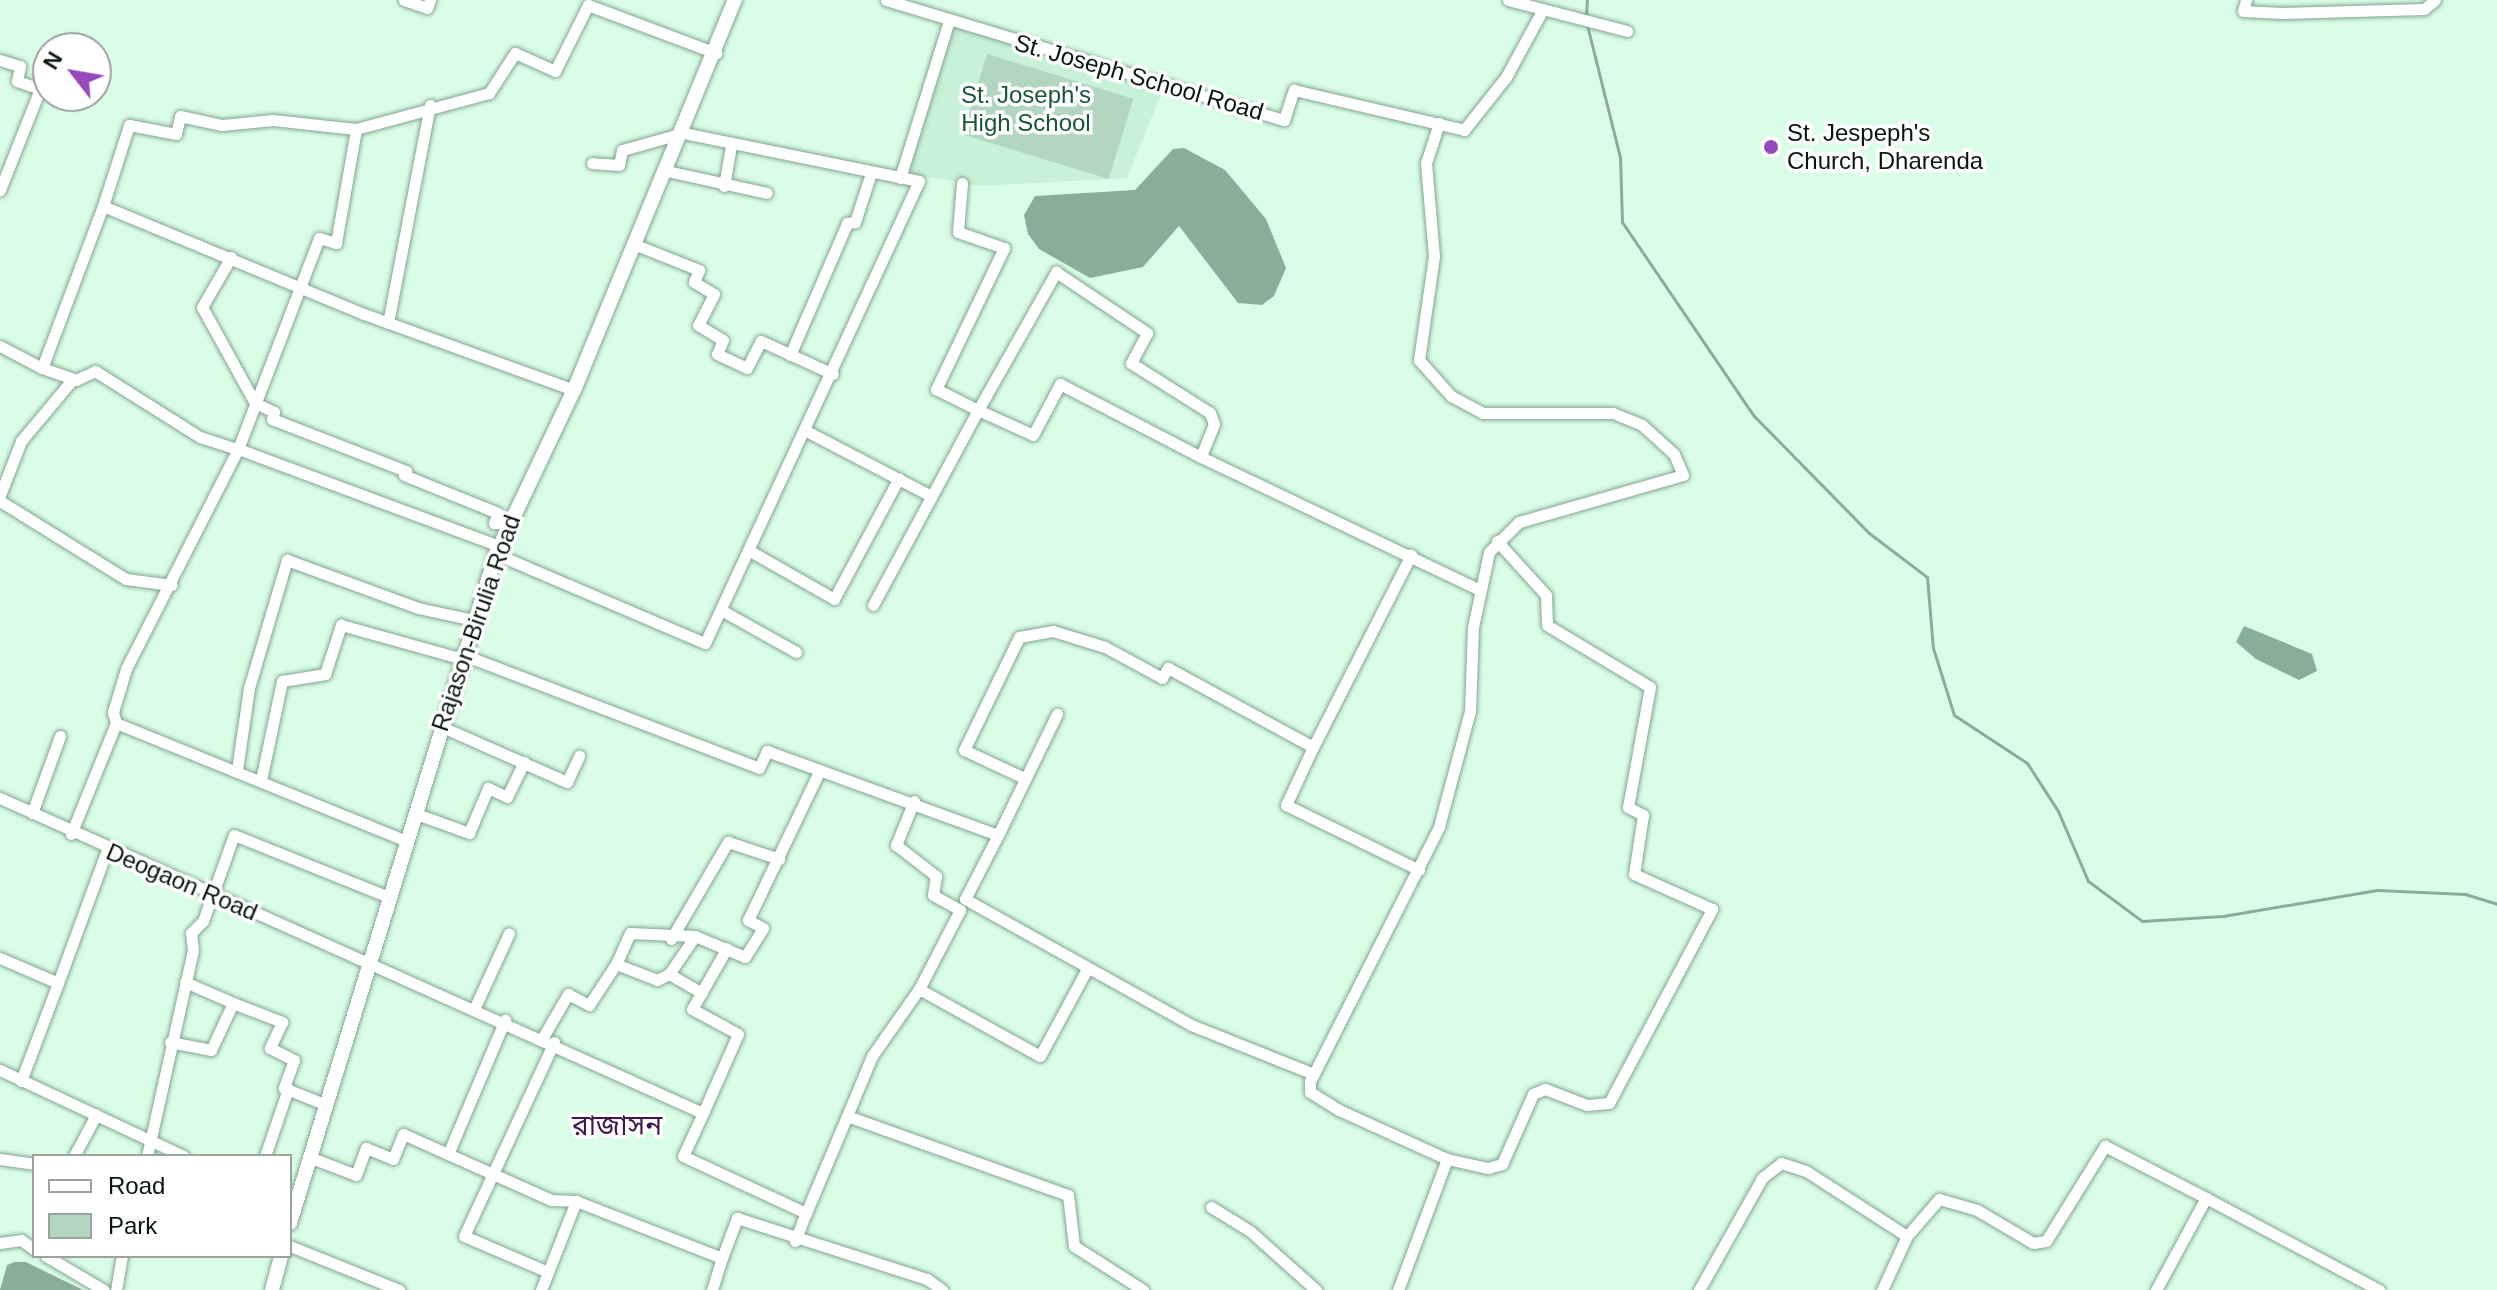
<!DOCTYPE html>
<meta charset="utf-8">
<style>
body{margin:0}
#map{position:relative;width:2497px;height:1290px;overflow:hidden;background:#dafde7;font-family:Helvetica,"Noto Sans Bengali",sans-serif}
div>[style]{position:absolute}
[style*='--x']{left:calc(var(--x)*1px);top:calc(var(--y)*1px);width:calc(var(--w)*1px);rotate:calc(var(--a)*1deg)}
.built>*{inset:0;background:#c7f2d8}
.green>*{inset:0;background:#b3d6c1;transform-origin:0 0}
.water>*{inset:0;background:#89ae98}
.stream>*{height:3px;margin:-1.5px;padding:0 1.5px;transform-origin:1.5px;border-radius:1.5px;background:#89ae98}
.roads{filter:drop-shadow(0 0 2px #83a590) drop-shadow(0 0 2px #83a590)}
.minor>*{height:11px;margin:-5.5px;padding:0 5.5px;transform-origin:5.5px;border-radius:5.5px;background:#fff}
.tertiary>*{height:14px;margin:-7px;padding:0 7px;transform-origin:7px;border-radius:7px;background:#fff}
.dots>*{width:22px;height:22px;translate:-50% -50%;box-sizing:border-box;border:4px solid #fff;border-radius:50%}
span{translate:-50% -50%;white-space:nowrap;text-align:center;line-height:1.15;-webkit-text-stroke:7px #fff;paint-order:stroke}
.street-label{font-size:24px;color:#09160e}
.park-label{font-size:24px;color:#175638}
.poi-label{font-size:24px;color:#09160e}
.left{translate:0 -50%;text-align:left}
.quarter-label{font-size:28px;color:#3c184f}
.legend{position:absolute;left:32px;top:1154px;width:260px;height:104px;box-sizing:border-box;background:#fff;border:2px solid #9da29f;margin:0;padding:10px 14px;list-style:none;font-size:24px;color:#09160e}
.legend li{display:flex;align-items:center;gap:16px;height:40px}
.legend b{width:40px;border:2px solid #9da29f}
.north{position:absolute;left:32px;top:32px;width:80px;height:80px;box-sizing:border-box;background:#fff;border:2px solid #9da29f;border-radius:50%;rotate:301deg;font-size:22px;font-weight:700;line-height:32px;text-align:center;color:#09160e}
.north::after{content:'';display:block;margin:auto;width:28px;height:36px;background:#964abc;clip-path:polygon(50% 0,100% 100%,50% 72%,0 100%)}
</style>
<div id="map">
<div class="built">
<i style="clip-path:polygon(953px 25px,1164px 87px,1127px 178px,979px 186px,901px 172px)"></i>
</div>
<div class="green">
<i style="left:987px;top:54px;width:153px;height:84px;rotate:17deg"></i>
</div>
<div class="water">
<i style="clip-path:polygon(1184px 148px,1225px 170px,1266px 219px,1286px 268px,1274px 296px,1262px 305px,1238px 303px,1179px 226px,1143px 267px,1090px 278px,1039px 249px,1028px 234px,1024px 215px,1035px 196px,1135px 190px,1173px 149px)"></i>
<i style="clip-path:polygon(2244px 626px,2312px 654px,2317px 671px,2299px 680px,2256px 659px,2236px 642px)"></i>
<i style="clip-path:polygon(15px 1262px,26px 1262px,83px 1290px,0 1290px,7px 1265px)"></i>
</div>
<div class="stream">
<i style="--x:1586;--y:17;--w:17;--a:-87"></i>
<i style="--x:1587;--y:25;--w:136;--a:76"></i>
<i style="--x:1620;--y:157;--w:65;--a:88.2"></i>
<i style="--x:1622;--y:222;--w:235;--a:55.8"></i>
<i style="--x:1754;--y:416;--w:164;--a:45.5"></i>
<i style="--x:1869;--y:533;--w:73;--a:37.2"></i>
<i style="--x:1927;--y:577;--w:71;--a:85.2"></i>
<i style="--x:1933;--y:648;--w:70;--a:72.6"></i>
<i style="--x:1954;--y:715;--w:87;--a:33.3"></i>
<i style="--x:2027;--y:763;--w:57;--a:57.1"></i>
<i style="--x:2058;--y:811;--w:76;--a:66.8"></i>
<i style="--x:2088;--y:881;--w:67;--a:36.5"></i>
<i style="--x:2142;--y:921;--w:81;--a:-3.5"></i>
<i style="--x:2223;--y:916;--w:156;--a:-9.6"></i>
<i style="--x:2377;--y:890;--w:88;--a:2.6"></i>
<i style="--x:2465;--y:894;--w:34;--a:17"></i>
</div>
<div class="roads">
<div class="minor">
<i style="--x:404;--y:0;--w:24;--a:19"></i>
<i style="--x:427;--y:8;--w:9;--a:-69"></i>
<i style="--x:886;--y:0;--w:416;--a:16.8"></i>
<i style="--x:1284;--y:120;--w:32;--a:-72"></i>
<i style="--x:1294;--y:90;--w:175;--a:13.2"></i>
<i style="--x:1464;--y:130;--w:68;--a:-51.6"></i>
<i style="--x:1506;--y:77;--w:77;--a:-61.4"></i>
<i style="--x:1508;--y:0;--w:123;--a:14.6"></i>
<i style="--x:2246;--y:0;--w:11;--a:105"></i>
<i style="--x:2243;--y:11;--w:39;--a:3"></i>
<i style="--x:2282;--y:13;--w:142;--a:-1.6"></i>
<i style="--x:2424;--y:9;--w:14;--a:-39"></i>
<i style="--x:0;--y:60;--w:21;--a:17"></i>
<i style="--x:20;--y:66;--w:15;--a:101"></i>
<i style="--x:17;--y:81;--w:24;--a:19"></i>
<i style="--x:40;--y:89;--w:109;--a:111.6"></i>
<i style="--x:1439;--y:123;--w:42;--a:108"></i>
<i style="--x:1426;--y:163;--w:93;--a:85.1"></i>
<i style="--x:1434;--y:256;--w:105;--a:98.2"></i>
<i style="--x:1419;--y:360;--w:48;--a:48.4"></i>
<i style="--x:1451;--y:396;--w:36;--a:28"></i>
<i style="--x:1483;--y:413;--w:130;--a:0"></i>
<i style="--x:1613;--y:413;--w:31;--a:22"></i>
<i style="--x:1642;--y:425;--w:43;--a:42.2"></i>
<i style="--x:1674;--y:454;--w:23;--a:67"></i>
<i style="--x:1683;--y:475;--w:171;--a:164"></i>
<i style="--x:1519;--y:522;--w:42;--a:135"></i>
<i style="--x:1489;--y:552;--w:77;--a:102"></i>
<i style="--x:1473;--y:627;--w:84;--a:92"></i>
<i style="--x:1470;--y:711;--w:120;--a:105"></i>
<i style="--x:1439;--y:827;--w:285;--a:116.9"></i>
<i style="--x:1310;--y:1081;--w:11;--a:90"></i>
<i style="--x:1310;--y:1092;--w:34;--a:32"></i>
<i style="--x:1339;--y:1110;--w:119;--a:24.4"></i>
<i style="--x:667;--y:171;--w:102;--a:12.4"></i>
<i style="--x:900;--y:178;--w:164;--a:-72.7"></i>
<i style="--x:962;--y:183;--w:49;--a:94.7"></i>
<i style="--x:958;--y:232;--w:49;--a:19.2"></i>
<i style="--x:1004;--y:248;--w:157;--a:115.7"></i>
<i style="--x:936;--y:389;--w:47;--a:26.6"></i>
<i style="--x:978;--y:410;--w:159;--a:-60.5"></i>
<i style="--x:1056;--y:272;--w:110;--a:33.8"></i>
<i style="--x:1147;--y:333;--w:34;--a:118"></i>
<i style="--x:1131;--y:363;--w:93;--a:32.3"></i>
<i style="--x:1210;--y:413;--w:12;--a:70"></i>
<i style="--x:1214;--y:424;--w:35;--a:112"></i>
<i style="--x:1201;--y:457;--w:307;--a:25.5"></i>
<i style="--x:724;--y:186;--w:41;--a:-80.1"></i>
<i style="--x:103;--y:206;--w:85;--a:-72.2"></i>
<i style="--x:129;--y:125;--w:48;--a:10.8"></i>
<i style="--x:176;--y:134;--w:18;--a:-77"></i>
<i style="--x:180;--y:116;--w:43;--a:12.1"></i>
<i style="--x:222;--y:125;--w:51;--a:-5.6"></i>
<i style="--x:273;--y:120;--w:83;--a:6.2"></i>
<i style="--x:636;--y:245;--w:68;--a:21.6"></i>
<i style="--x:699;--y:270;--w:13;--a:113"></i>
<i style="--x:694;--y:282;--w:23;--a:31"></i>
<i style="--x:714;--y:294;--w:35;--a:117"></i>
<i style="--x:698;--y:325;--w:29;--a:31"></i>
<i style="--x:723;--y:340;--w:15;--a:113"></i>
<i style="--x:717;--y:354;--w:33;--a:25"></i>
<i style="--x:747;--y:368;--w:30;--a:-63"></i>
<i style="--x:761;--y:341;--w:79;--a:24.6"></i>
<i style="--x:231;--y:257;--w:58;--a:120.1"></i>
<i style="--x:202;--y:307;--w:110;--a:61.1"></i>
<i style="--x:255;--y:403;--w:21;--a:25"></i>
<i style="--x:274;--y:412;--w:7;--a:106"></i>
<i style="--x:272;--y:419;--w:144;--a:21.2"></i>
<i style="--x:406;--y:471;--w:4;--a:117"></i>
<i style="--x:404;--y:475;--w:101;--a:22"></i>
<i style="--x:498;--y:513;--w:11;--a:112"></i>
<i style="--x:494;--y:523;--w:14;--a:0"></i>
<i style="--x:388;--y:323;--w:222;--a:-79.1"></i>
<i style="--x:0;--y:346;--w:47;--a:27.6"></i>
<i style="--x:42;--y:368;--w:173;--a:-69.4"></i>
<i style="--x:103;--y:206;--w:282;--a:22.5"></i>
<i style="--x:364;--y:314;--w:223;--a:19.9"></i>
<i style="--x:790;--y:355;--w:144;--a:-66.6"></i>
<i style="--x:847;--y:223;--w:8;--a:-7"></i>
<i style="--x:855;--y:222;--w:52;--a:-71.9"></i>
<i style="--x:42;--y:368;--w:36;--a:19"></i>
<i style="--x:76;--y:380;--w:21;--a:-25"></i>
<i style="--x:95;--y:371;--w:124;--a:32.2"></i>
<i style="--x:200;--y:437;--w:40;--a:18"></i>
<i style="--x:238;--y:449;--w:247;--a:117"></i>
<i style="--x:126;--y:669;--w:45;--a:106.8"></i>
<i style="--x:113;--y:712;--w:11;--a:75"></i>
<i style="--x:808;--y:432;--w:139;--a:27.5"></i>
<i style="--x:0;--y:495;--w:58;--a:-68.7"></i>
<i style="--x:21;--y:441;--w:80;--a:-50.1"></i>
<i style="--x:0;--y:501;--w:148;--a:31.8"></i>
<i style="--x:126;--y:579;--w:46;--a:7.4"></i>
<i style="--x:499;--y:546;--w:278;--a:-159.6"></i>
<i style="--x:238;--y:449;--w:226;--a:-69"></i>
<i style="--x:319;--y:238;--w:18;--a:16"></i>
<i style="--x:336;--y:243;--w:116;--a:-80"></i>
<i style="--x:356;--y:129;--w:138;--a:-15.1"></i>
<i style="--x:489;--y:93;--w:48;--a:-57"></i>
<i style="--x:515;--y:53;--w:44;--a:24.2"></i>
<i style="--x:555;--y:71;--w:74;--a:-63.4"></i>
<i style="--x:588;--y:5;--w:137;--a:20.6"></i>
<i style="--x:750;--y:551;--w:97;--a:29.7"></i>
<i style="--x:834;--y:599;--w:137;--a:-61.8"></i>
<i style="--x:496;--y:554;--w:227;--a:23.1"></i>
<i style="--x:705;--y:643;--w:509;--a:-65.15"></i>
<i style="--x:919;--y:181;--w:241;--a:-168.5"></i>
<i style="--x:683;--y:133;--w:63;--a:164.4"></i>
<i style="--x:622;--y:150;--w:15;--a:101"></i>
<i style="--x:619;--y:165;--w:27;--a:-176"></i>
<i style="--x:873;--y:605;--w:221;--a:-61.7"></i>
<i style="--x:978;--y:410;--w:60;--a:24.4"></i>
<i style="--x:1033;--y:435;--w:58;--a:-62.1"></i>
<i style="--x:1060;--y:384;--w:159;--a:27.4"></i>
<i style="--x:721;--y:610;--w:86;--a:29.2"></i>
<i style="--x:461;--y:654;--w:319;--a:20.9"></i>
<i style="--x:759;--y:768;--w:19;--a:-65"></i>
<i style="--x:767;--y:751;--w:246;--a:20"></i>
<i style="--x:998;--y:835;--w:72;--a:117.3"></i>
<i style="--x:965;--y:899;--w:259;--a:29.1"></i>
<i style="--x:1191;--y:1025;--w:129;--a:21.8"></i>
<i style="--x:440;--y:726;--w:139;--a:23.8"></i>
<i style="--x:567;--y:782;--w:29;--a:-65"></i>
<i style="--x:1313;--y:747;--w:64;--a:115"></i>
<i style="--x:1286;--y:805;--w:148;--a:26"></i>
<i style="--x:237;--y:770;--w:83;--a:-81.7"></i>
<i style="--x:249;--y:688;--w:134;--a:-73.5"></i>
<i style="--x:287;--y:560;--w:140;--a:20.1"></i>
<i style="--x:418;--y:608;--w:56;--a:12.3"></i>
<i style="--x:1024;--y:778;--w:66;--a:-155"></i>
<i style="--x:964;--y:750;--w:126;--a:-64"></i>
<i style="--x:1019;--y:637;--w:35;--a:-10"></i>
<i style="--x:1053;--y:631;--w:54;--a:17.1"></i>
<i style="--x:1105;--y:647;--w:65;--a:28.5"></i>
<i style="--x:1162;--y:678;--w:12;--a:-59"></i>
<i style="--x:1168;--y:668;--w:165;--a:28.6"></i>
<i style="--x:1313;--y:747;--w:216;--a:-63"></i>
<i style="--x:261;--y:780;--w:101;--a:-78"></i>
<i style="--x:282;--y:681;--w:44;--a:-9.2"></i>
<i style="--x:325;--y:674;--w:52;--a:-71.9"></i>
<i style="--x:341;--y:625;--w:123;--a:15.6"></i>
<i style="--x:0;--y:798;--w:770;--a:24.14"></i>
<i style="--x:703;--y:1113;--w:47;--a:114.9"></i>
<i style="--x:683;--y:1156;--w:136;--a:24.9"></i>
<i style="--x:806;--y:1213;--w:105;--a:-67.1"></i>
<i style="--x:847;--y:1116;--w:235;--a:19.7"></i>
<i style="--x:1068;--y:1195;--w:51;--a:83.3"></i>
<i style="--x:1074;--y:1246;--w:82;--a:32.5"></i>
<i style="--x:914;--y:801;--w:48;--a:112.2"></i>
<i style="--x:896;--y:845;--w:51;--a:37.8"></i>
<i style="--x:936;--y:876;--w:19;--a:99"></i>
<i style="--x:933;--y:895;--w:31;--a:29"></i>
<i style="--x:960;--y:910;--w:89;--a:117.4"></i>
<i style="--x:919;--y:989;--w:138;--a:29"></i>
<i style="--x:1040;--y:1056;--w:99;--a:-61.6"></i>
<i style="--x:32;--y:813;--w:82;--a:-70"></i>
<i style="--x:414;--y:813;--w:59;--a:20"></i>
<i style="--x:469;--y:833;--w:49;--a:-67.1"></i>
<i style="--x:488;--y:788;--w:21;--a:25"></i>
<i style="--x:507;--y:797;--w:39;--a:-64"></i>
<i style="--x:71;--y:834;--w:120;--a:-67.9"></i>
<i style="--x:116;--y:723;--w:313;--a:22.1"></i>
<i style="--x:998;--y:835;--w:135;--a:-64"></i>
<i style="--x:695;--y:936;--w:65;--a:-177.4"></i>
<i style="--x:630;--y:933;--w:34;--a:114"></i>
<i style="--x:616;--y:964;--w:44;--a:21.3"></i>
<i style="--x:657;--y:980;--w:13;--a:-27"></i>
<i style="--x:669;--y:974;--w:46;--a:-55.6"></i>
<i style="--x:695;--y:936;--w:54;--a:22.8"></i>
<i style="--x:745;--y:957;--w:34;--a:-58"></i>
<i style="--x:763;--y:928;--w:17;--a:-152"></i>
<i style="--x:748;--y:920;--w:166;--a:-64.4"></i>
<i style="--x:671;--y:939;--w:113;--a:-59.6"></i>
<i style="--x:728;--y:842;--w:54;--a:18.4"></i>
<i style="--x:0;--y:958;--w:63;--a:23.3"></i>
<i style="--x:58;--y:983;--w:142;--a:-69.8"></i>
<i style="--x:669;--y:974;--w:38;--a:30"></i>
<i style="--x:185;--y:982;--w:52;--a:23.6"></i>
<i style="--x:475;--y:1007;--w:81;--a:-65.3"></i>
<i style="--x:543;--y:1037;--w:50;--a:-59.8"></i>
<i style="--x:568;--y:994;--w:24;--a:28"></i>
<i style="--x:589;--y:1005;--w:49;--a:-56.6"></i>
<i style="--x:170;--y:1042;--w:42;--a:11"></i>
<i style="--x:211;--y:1050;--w:52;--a:-64.9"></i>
<i style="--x:233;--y:1003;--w:53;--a:21.2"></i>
<i style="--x:282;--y:1022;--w:29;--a:115"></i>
<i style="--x:270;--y:1048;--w:27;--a:27"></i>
<i style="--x:294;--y:1060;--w:30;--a:110"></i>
<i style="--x:284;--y:1088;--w:43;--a:21.8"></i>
<i style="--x:0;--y:1070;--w:203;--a:25.1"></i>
<i style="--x:21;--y:1081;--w:105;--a:-69.3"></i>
<i style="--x:703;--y:1113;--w:86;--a:-66.1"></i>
<i style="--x:738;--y:1034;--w:52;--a:-151.5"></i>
<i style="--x:692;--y:1009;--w:70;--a:-60.2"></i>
<i style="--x:847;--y:1116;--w:65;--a:-67.4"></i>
<i style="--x:872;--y:1056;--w:82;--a:-55"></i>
<i style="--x:448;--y:1154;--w:146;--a:-67"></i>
<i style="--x:74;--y:1156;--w:47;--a:-61.8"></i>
<i style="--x:147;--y:1156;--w:210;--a:-77.4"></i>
<i style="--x:193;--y:951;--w:18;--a:-96"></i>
<i style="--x:191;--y:933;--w:17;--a:-45"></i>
<i style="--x:203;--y:921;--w:91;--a:-70.2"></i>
<i style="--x:234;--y:835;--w:167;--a:21.8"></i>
<i style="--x:265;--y:1156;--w:71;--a:-71.1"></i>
<i style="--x:309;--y:1157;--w:50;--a:21"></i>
<i style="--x:356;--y:1175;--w:29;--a:-70"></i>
<i style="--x:366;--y:1148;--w:29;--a:22"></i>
<i style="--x:393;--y:1159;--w:27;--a:-68"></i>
<i style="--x:403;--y:1134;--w:162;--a:24"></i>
<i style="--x:551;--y:1200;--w:25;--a:2"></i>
<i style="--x:0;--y:1159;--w:34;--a:8"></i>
<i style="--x:1211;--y:1207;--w:46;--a:31.6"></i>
<i style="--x:1250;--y:1231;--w:89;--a:41.8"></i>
<i style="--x:795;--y:1241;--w:30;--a:-69"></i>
<i style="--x:0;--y:1243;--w:21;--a:-8"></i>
<i style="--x:21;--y:1240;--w:16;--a:35"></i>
<i style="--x:290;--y:1246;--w:118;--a:22"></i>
<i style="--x:46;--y:1256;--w:67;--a:30.4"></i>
<i style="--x:548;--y:1272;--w:91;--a:-156.8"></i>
<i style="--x:464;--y:1236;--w:214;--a:-65.1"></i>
<i style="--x:116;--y:1290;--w:35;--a:-80"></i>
<i style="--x:541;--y:1290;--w:96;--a:-68.5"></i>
<i style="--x:576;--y:1201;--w:157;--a:21.3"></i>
<i style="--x:722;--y:1258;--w:43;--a:-69.4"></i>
<i style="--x:737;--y:1218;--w:200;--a:17.8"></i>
<i style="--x:927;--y:1279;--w:19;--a:36"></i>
<i style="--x:712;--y:1290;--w:34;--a:-73"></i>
<i style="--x:1398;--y:1290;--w:140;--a:-69.5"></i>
<i style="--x:1447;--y:1159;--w:42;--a:12.4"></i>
<i style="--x:1488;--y:1168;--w:15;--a:-16"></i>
<i style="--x:1502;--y:1164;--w:77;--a:-66.1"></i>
<i style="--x:1533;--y:1094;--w:13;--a:-23"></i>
<i style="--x:1545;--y:1089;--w:45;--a:20.9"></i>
<i style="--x:1587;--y:1105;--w:22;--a:-5"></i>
<i style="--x:1609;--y:1103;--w:220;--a:-62"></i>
<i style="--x:1712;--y:909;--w:85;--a:-155.8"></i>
<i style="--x:1634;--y:874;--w:60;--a:-81.3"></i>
<i style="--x:1643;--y:815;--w:17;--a:-152"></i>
<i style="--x:1628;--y:807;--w:122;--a:-79.6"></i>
<i style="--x:1650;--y:687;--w:120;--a:-149"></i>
<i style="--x:1547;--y:625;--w:30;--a:-92"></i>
<i style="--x:1546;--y:595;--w:73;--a:-132.2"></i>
<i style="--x:1699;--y:1290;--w:129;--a:-60.6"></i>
<i style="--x:1762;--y:1178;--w:24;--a:-38"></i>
<i style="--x:1781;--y:1163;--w:26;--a:18"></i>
<i style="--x:1806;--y:1171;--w:120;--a:32.8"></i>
<i style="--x:1882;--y:1290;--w:60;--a:-65.2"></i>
<i style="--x:1907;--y:1236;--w:49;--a:-49.1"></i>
<i style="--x:1939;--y:1199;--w:40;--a:16"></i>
<i style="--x:1977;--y:1210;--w:65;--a:30.5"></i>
<i style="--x:2033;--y:1243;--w:13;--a:-9"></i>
<i style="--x:2046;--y:1241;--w:112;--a:-58.2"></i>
<i style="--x:2105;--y:1146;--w:114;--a:27.2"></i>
<i style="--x:2156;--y:1290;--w:105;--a:-61.5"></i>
<i style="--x:2206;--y:1198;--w:196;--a:28"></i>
</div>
<div class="tertiary">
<i style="--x:290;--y:1223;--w:700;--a:-72.89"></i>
<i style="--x:496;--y:554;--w:182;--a:-64.6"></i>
<i style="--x:574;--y:390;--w:422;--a:-67.6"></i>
<i style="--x:272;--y:1290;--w:35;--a:-75"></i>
</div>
</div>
<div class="dots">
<i style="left:1771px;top:147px;background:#964abc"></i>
</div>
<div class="street-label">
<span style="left:1139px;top:77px;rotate:16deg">St. Joseph School Road</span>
<span style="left:476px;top:623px;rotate:-71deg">Rajason-Birulia Road</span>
<span style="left:182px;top:882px;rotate:23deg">Deogaon Road</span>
</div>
<div class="park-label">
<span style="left:1026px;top:109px">St. Joseph's<br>High School</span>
</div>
<div class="poi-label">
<span class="left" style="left:1787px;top:147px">St. Jespeph's<br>Church, Dharenda</span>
</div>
<div class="quarter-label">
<span style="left:617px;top:1126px">রাজাসন</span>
</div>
<ul class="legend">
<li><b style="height:10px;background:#fff"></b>Road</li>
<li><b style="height:22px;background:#b3d6c1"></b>Park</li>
</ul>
<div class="north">N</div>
</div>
